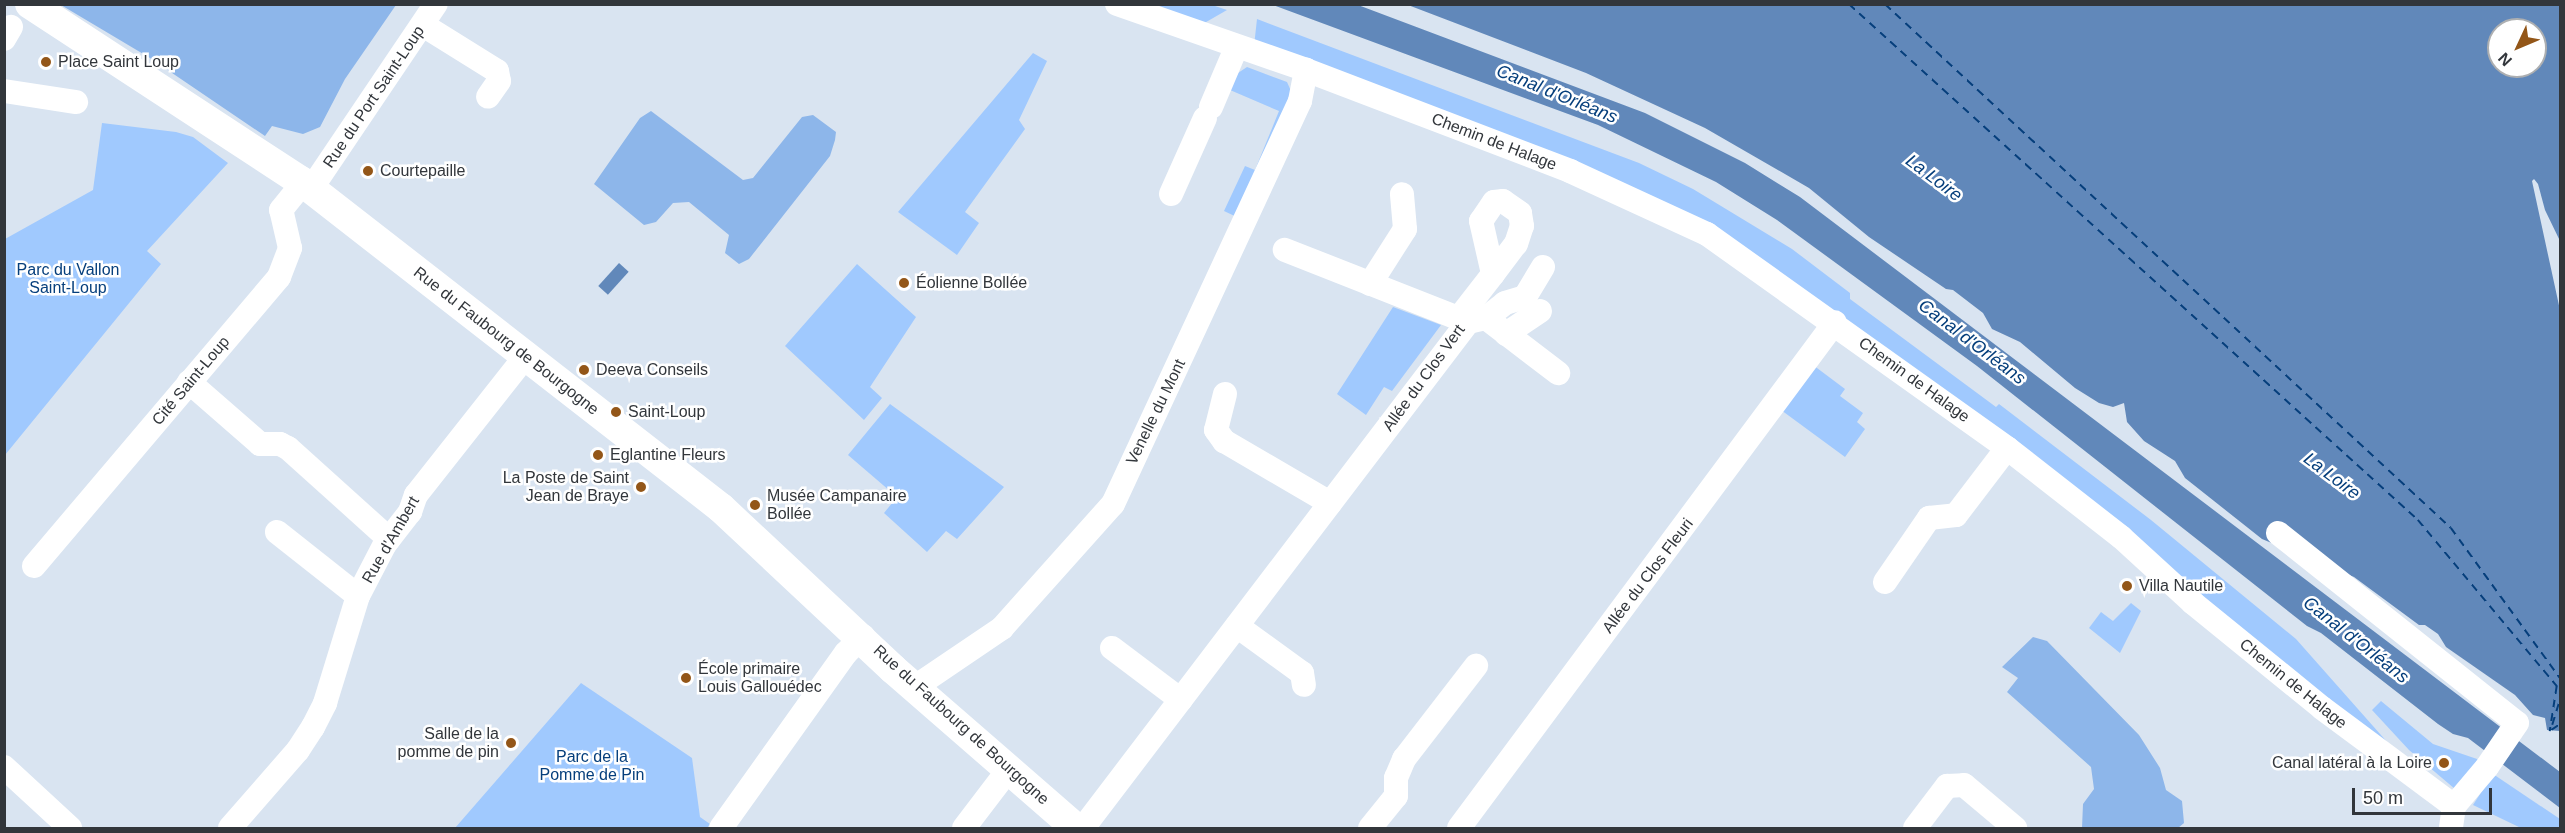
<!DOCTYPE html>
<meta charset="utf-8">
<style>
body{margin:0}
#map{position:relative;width:2565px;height:833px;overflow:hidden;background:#d9e4f1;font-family:Arial,sans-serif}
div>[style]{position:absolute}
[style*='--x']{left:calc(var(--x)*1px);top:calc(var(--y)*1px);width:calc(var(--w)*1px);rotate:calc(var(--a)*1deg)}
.green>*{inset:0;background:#a0c9fe}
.forest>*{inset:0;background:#8db6ea}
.water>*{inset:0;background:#6188ba;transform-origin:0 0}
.ferry>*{height:1.5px;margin-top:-0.75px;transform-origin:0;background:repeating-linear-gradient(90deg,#053e7b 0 8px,transparent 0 14px)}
.minor>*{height:24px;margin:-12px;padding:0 12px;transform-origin:12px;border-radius:12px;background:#fff}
.major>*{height:30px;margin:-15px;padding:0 15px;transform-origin:15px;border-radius:15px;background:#fff}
.dots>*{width:16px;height:16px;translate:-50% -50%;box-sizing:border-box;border:3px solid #fff;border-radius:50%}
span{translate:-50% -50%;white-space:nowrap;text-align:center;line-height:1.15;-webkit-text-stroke:5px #fff;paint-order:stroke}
.poi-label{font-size:16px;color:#32363b}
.left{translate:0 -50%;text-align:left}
.right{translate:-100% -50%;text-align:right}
.street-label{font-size:16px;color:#32363b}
.park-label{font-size:16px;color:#063f7c}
.water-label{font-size:18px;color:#053e7b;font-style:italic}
.frame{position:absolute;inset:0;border:6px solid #32363b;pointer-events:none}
.north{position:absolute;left:2487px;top:18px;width:60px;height:60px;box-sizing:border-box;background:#fff;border:2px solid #adafb1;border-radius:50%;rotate:226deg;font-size:16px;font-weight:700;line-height:24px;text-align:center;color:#32363b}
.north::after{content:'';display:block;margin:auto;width:21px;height:27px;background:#935618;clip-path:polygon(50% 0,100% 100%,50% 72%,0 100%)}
.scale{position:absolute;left:2352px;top:788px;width:140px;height:27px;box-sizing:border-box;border:3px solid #32363b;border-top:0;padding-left:8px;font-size:18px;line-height:21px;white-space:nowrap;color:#32363b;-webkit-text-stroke:4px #fff;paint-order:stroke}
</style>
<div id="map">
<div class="green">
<i style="clip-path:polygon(1133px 5px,1212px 5px,1227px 10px,1194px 29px)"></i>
<i style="clip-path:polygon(1257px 19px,1639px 163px,1693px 189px,1792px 249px,1850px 293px,1850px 299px,1996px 407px,1999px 404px,2151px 520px,2296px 639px,2396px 752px,1721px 234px,1254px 46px)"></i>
<i style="clip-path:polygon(1033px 53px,1047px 61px,1019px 120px,1025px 129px,965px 212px,979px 223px,957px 255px,898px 212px)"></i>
<i style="clip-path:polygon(1247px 67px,1287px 82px,1295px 100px,1241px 219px,1224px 211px,1245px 166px,1255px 170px,1279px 111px,1230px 90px,1238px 73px)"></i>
<i style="clip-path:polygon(102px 123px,176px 132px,193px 137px,228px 163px,147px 251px,161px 264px,5px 455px,5px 239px,93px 190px)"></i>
<i style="clip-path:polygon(857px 264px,916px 317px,870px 387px,882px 398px,864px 420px,785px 346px)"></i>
<i style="clip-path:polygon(1393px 307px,1441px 325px,1392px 391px,1384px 387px,1366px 415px,1337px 394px)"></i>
<i style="clip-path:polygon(1813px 365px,1845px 389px,1840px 396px,1863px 413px,1857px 422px,1865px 429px,1845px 457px,1781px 410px)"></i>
<i style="clip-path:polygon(890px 404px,1004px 487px,957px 539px,946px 531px,927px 552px,884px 513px,897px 497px,848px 455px)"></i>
<i style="clip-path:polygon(2131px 603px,2141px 611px,2120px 653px,2089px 628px,2101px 612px,2113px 621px)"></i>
<i style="clip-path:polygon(581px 683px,692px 758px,700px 817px,710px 824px,707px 828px,455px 828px)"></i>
<i style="clip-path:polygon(2381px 701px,2433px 744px,2480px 760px,2455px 789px,2409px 750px,2372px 710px)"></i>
<i style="clip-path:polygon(2493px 774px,2560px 819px,2560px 828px,2521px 828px,2473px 805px)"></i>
</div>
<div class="forest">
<i style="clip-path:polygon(61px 5px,396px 5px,345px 79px,320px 127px,303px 134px,272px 126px,265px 136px,150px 58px)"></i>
<i style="clip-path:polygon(651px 111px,743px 180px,753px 178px,802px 117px,813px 115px,836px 132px,835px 140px,830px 156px,749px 259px,739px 264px,725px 253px,729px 235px,689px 202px,673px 203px,656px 222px,644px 225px,594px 184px,640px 118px)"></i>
<i style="clip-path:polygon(2033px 637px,2047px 641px,2139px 735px,2160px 768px,2166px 790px,2182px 801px,2184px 823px,2178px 828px,2082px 828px,2083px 804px,2094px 789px,2091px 767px,2007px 692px,2018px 678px,2002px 667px)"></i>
</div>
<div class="water">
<i style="clip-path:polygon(1273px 5px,1358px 5px,1645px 113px,1745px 163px,1800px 197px,2560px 772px,2560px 808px,2468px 738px,2453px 734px,2438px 724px,2321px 633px,2307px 626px,1977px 366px,1777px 220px,1716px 182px,1598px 125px)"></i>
<i style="clip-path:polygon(evenodd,1408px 5px,2560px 5px,2560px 241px,2545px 210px,2538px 184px,2534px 179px,2532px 181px,2560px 310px,2560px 731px,2547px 730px,2545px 718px,2533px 715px,2515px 695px,2446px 647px,2438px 634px,2425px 625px,2419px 625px,2354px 577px,2262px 539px,2185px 478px,2175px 461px,2144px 441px,2127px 422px,2124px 403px,2113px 407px,2099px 403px,2075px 388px,2020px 342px,1992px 329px,1983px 313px,1953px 290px,1946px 289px,1869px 237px,1809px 188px,1705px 128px,1586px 73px,1408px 5px,2499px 30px,2535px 30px,2535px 66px,2499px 66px,2499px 30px)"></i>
<i style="left:619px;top:263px;width:13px;height:31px;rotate:42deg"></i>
</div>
<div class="ferry">
<i style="--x:1849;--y:4;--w:768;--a:42.2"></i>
<i style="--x:2418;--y:520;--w:217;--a:50.1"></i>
<i style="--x:2557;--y:686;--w:46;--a:98.8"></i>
<i style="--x:1885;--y:4;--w:771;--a:42.79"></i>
<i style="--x:2451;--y:528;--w:185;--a:54"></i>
<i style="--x:2552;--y:725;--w:27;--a:-73"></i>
<i style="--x:2551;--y:730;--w:11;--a:-34"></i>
</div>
<div class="minor">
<i style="--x:1117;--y:4;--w:200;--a:19.2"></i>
<i style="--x:1306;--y:70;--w:283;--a:20.9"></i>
<i style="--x:1570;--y:171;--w:151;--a:24.7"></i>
<i style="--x:1707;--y:234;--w:369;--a:35.5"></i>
<i style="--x:2007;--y:448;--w:145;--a:38"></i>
<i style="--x:2121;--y:537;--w:98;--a:42.5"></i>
<i style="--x:2193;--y:603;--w:166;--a:39.1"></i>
<i style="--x:2322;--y:708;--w:164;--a:36.6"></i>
<i style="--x:423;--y:25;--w:87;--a:31.9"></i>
<i style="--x:497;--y:71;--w:10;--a:79"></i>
<i style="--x:499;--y:81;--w:19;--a:125"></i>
<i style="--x:4;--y:39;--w:14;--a:-60"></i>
<i style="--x:4;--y:91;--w:73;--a:8.7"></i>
<i style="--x:1211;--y:107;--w:64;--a:-67"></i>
<i style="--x:311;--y:189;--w:223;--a:-56"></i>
<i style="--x:1171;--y:194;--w:83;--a:-65.9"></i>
<i style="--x:1370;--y:284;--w:65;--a:-57.5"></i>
<i style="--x:1405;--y:229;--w:35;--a:-95"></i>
<i style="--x:1486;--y:318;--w:91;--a:37.4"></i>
<i style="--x:1458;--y:319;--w:57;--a:-52.1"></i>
<i style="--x:1493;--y:274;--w:38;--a:-53"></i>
<i style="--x:1516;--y:244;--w:19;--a:-72"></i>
<i style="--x:1522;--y:226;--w:13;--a:-99"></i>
<i style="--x:1520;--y:213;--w:21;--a:-145"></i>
<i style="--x:1503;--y:201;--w:9;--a:174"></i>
<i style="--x:1494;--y:202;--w:23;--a:124"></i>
<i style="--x:1481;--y:221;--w:54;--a:77.2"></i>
<i style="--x:1468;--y:322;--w:18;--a:-13"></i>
<i style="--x:1486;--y:318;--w:24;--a:-38"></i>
<i style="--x:1505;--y:303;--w:21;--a:-17"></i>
<i style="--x:1525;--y:297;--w:35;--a:-59"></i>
<i style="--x:1506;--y:334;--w:41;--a:-34.1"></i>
<i style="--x:189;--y:382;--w:94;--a:41.1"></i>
<i style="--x:260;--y:444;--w:20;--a:0"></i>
<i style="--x:280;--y:444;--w:9;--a:27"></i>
<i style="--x:288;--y:448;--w:136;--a:42"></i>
<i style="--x:1225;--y:394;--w:37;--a:104"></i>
<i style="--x:1216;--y:430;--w:14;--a:54"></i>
<i style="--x:1224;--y:441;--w:123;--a:30.3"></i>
<i style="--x:277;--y:532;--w:103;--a:38.3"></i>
<i style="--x:2278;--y:533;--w:305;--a:38.5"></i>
<i style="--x:2517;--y:723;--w:53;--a:124.3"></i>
<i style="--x:2487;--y:767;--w:51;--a:130.2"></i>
<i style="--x:2454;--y:806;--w:22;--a:98"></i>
<i style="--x:34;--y:566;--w:379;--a:-49.7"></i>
<i style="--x:279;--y:277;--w:31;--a:-69"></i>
<i style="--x:290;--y:248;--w:39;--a:-103"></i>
<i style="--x:281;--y:210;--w:35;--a:-51"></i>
<i style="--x:1885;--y:582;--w:78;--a:-55.5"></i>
<i style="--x:1929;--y:518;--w:27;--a:-6"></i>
<i style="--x:1956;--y:515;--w:84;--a:-52.7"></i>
<i style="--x:1237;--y:626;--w:80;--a:35.9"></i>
<i style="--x:1302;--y:673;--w:12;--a:81"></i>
<i style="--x:1112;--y:648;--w:86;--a:37"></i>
<i style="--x:915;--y:687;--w:105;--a:-34.1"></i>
<i style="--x:1002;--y:628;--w:166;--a:-48.2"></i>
<i style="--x:1113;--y:504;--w:444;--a:-65.1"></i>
<i style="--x:1300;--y:101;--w:32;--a:-79"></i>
<i style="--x:4;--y:767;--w:90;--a:42.7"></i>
<i style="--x:230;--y:828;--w:103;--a:-48.9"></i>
<i style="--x:298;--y:750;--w:27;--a:-57"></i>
<i style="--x:313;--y:727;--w:27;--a:-63"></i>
<i style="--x:325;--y:703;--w:112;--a:-72.9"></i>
<i style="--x:358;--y:596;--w:59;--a:-62.6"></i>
<i style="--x:385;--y:544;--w:41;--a:-52"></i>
<i style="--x:410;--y:512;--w:18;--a:-71"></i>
<i style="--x:416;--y:495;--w:176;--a:-51.7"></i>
<i style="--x:721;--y:828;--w:215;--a:-54.5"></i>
<i style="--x:846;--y:653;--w:24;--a:-45"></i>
<i style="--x:964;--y:828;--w:74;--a:-52.7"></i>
<i style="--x:1083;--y:828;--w:636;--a:-52.73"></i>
<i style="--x:1468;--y:322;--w:197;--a:-158.5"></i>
<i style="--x:1370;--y:828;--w:41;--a:-50.9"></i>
<i style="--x:1396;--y:796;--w:18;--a:-90"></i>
<i style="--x:1396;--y:778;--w:21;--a:-67"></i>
<i style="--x:1404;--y:759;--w:118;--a:-52.3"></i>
<i style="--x:1459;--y:828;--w:630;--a:-53.38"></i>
<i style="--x:1915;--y:828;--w:53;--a:-52.7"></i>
<i style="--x:1947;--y:786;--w:17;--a:-3"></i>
<i style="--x:1964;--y:785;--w:67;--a:40.1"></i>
</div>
<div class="major">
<i style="--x:30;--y:4;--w:324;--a:33.2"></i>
<i style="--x:301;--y:181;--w:532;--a:37.9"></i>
<i style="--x:721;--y:508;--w:236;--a:43.1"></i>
<i style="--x:893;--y:669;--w:242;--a:41"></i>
</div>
<div class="dots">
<i style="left:46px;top:62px;background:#935618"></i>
<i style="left:368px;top:171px;background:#935618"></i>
<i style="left:904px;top:283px;background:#935618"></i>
<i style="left:584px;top:370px;background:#935618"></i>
<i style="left:616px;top:412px;background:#935618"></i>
<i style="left:598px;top:455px;background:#935618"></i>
<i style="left:641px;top:487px;background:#935618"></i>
<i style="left:755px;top:505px;background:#935618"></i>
<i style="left:2127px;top:586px;background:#935618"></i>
<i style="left:686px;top:678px;background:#935618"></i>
<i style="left:511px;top:743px;background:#935618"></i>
<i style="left:2444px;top:763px;background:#935618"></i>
</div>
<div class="poi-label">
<span class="left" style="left:58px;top:62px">Place Saint Loup</span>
<span class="left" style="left:380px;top:171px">Courtepaille</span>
<span class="left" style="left:916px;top:283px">Éolienne Bollée</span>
<span class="left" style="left:596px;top:370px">Deeva Conseils</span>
<span class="left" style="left:628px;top:412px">Saint-Loup</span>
<span class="left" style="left:610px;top:455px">Eglantine Fleurs</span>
<span class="right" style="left:629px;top:487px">La Poste de Saint<br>Jean de Braye</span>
<span class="left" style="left:767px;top:505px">Musée Campanaire<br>Bollée</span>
<span class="left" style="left:2139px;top:586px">Villa Nautile</span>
<span class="left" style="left:698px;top:678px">École primaire<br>Louis Gallouédec</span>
<span class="right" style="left:499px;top:743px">Salle de la<br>pomme de pin</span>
<span class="right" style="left:2432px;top:763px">Canal latéral à la Loire</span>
</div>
<div class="street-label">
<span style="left:374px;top:97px;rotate:-56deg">Rue du Port Saint-Loup</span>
<span style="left:1494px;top:142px;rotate:21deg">Chemin de Halage</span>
<span style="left:506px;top:341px;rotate:38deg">Rue du Faubourg de Bourgogne</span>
<span style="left:1424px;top:378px;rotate:-54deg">Allée du Clos Vert</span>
<span style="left:1914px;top:380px;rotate:36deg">Chemin de Halage</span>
<span style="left:191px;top:381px;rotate:-50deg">Cité Saint-Loup</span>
<span style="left:1156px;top:412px;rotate:-64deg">Venelle du Mont</span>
<span style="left:391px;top:540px;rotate:-60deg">Rue d'Ambert</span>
<span style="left:1648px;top:576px;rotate:-53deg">Allée du Clos Fleuri</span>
<span style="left:2293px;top:684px;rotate:39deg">Chemin de Halage</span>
<span style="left:961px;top:725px;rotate:42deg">Rue du Faubourg de Bourgogne</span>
</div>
<div class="park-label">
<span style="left:68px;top:279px">Parc du Vallon<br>Saint-Loup</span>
<span style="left:592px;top:766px">Parc de la<br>Pomme de Pin</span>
</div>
<div class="water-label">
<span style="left:1557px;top:94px;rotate:22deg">Canal d'Orléans</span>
<span style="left:1934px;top:178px;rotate:37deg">La Loire</span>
<span style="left:1972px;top:342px;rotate:37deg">Canal d'Orléans</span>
<span style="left:2332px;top:476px;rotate:37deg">La Loire</span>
<span style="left:2356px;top:640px;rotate:38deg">Canal d'Orléans</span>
</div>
<div class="frame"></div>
<div class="north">N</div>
<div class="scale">50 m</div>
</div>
